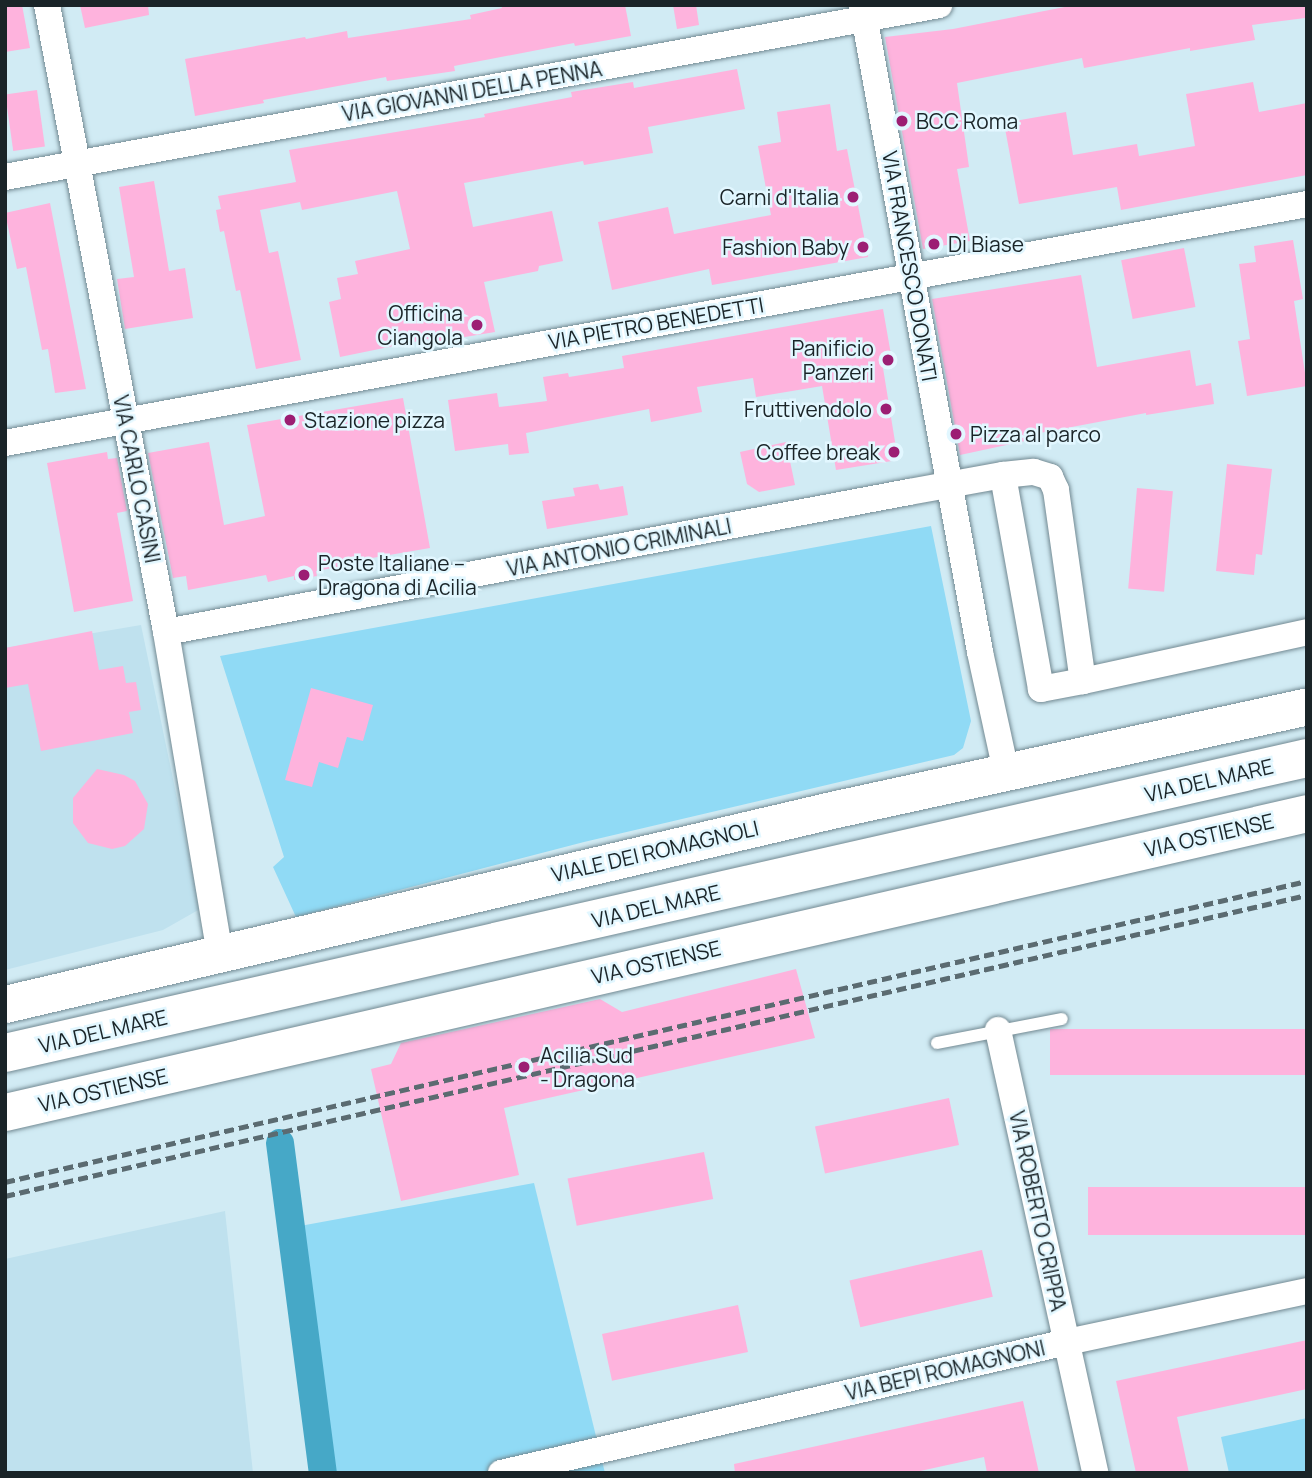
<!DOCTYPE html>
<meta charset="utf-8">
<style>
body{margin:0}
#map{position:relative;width:1312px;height:1478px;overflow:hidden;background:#d1ebf4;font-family:Manrope,sans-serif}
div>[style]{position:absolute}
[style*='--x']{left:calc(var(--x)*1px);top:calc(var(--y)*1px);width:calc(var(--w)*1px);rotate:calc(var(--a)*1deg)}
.built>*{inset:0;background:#bfe1ee}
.green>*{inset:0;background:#90daf5}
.canal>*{height:28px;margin:-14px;padding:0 14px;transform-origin:14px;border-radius:14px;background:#46a8c7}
.building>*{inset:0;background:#feb3dd;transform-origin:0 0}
.roads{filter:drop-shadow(0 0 2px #728992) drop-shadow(0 0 2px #728992)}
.lane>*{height:12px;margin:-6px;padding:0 6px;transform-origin:6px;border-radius:6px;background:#fff}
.street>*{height:26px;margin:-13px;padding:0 13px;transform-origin:13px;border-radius:13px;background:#fff}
.secondary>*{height:37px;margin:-18.5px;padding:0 18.5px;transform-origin:18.5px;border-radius:18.5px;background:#fff}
.primary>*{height:38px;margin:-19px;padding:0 19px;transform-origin:19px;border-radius:19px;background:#fff}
.rail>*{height:5px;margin-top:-2.5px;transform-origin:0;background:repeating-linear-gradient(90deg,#5b6b71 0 10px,transparent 0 15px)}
.dots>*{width:19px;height:19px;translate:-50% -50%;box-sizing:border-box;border:4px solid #e2f7ff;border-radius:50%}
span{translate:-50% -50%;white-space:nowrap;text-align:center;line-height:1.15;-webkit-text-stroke:5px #e2f7ff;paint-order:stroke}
.street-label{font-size:21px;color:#1a2428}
.poi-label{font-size:21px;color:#1a2428}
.left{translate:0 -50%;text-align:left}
.right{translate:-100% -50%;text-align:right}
.frame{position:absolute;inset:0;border:7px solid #1a2428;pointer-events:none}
</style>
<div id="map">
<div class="built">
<i style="clip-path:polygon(141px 625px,200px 909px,163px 930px,5px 970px,5px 648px)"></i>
<i style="clip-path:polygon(225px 1211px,253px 1473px,5px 1473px,5px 1259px)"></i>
</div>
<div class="green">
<i style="clip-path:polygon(931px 526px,971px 721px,963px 748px,954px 755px,584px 842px,296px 917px,273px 867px,284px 857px,220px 656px)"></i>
<i style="clip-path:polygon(534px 1183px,605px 1473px,315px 1473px,289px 1228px)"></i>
<i style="clip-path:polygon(1307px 1418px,1307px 1473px,1229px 1473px,1221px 1437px)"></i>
</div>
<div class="canal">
<i style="--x:280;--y:1143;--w:333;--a:82.6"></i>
</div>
<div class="building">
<i style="clip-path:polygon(5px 5px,22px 5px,30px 48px,5px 52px)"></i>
<i style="clip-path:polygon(80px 5px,148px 5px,149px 15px,85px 28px)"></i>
<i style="clip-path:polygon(501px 5px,625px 5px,631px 36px,575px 46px,574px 43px,454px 66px,455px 71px,387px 81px,386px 77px,263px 100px,264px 103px,195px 116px,185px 59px,305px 37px,306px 39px,347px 31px,348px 38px,471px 19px,470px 15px,502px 8px)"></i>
<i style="clip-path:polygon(673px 5px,696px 5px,699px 25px,677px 29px)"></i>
<i style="clip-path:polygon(1075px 5px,1305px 5px,1305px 18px,1252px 25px,1255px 40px,1190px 51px,1190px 48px,1084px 68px,1082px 58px,957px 83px,969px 167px,957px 169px,970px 241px,923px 249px,885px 37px,953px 29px)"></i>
<i style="clip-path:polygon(737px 69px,745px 109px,648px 127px,653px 153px,584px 165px,583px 161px,464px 183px,473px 227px,552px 211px,563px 261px,539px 266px,538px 271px,484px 282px,495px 332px,429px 343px,428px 339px,340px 357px,329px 302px,341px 299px,337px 278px,358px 274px,355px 261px,410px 249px,397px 191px,302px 210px,300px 202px,260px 210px,269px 253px,278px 251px,301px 360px,256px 369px,240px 290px,236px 291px,224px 231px,220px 232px,216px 210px,221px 209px,218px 196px,296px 182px,289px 150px,485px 117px,484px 114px,572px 97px,571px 92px,633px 82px,634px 88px)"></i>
<i style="clip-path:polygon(1253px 82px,1259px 112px,1307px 103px,1307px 175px,1121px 210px,1117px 187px,1019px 204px,1004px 123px,1066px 112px,1073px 155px,1137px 144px,1139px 156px,1195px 146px,1186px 94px)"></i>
<i style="left:37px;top:90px;width:57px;height:32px;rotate:82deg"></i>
<i style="clip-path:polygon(830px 104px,837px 151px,847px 149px,868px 257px,712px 285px,709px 269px,612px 290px,598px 222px,668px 207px,674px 234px,771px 215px,758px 146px,781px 142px,777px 112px)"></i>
<i style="clip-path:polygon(154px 181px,169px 271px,185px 268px,193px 318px,125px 329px,117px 279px,134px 277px,119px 187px)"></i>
<i style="clip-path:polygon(50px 203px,86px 389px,55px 393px,48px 349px,42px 350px,26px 267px,17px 269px,5px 213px)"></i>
<i style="clip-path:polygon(1293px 240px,1303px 299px,1294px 301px,1307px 386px,1247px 396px,1238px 341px,1250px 339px,1239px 264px,1256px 262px,1254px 246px)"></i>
<i style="left:1184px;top:248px;width:60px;height:64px;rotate:79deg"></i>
<i style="clip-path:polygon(1081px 275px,1097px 367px,1190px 350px,1196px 386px,1211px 383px,1214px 404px,1146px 415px,1146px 413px,1024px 436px,1025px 441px,960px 455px,932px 299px)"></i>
<i style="clip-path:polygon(883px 309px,893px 366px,883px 368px,898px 460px,836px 470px,822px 386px,756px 397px,753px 378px,697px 387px,702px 412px,651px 422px,649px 409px,526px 433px,529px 453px,509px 455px,508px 444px,455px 451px,448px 400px,497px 393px,499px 407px,547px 401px,543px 377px,568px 373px,569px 377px,624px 368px,622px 356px)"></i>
<i style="clip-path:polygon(403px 398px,430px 548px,337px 564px,338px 567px,316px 571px,317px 576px,294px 580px,294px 576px,268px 582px,266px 575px,188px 590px,186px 576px,173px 578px,148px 453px,209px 442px,224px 525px,265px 516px,247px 425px)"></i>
<i style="clip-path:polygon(786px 442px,795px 485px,759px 492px,747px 484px,740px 452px)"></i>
<i style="clip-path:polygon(107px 452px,108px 459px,117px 458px,127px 511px,117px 513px,133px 601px,74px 612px,47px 463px)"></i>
<i style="clip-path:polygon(1227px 464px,1272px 469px,1262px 555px,1256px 554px,1254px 575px,1216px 571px)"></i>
<i style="clip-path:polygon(598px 484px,600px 490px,623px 486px,628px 515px,547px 529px,542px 501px,575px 496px,573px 488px)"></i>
<i style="left:1137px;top:488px;width:36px;height:101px;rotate:5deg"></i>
<i style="clip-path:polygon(92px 631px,99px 670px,123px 666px,126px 683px,136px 682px,141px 710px,129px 712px,133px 733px,41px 751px,28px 684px,5px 688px,5px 648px)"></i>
<i style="clip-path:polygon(311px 688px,373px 705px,363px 741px,347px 737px,338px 768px,319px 762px,312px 787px,285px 780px)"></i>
<i style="clip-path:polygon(97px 769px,124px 775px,135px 781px,148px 804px,144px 829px,125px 846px,112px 849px,88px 843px,73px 823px,73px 798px)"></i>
<i style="clip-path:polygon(796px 969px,815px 1038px,504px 1108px,519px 1175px,401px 1201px,371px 1069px,391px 1064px,401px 1043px,600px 999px,622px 1012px)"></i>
<i style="left:1307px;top:1029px;width:46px;height:257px;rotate:90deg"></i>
<i style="left:949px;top:1098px;width:48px;height:137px;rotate:78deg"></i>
<i style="left:704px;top:1152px;width:48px;height:139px;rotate:79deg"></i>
<i style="left:1307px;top:1187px;width:48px;height:219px;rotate:90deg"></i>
<i style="left:982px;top:1250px;width:48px;height:136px;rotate:77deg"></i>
<i style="left:738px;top:1305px;width:48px;height:139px;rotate:78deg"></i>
<i style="clip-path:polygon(1307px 1340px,1307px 1389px,1177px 1417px,1189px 1473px,1136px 1473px,1116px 1381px)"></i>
<i style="clip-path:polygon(1023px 1401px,1039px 1473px,987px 1473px,984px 1457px,911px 1473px,735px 1473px,734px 1464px)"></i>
</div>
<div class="roads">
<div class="lane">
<i style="--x:937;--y:1043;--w:127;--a:-10.9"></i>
</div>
<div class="street">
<i style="--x:47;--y:5;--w:638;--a:79.25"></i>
<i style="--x:166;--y:632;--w:326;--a:80.5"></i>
<i style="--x:862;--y:5;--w:658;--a:79.66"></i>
<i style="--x:980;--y:652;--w:122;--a:77.7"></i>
<i style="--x:5;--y:177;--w:950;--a:-10.43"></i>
<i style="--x:5;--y:443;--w:1324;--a:-10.4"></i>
<i style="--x:166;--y:632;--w:756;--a:-10.67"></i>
<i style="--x:909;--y:492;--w:96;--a:-10.3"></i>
<i style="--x:1003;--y:475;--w:31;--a:-6"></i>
<i style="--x:1034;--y:472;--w:17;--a:17"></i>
<i style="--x:1050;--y:477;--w:14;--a:65"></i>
<i style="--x:1056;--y:490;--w:193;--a:82"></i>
<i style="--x:1083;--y:681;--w:43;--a:169.2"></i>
<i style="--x:1041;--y:689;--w:217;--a:-100.1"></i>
<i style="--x:1083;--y:681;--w:229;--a:-12.3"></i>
<i style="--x:998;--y:1030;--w:453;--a:77.6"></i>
<i style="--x:501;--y:1473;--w:581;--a:-13.03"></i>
<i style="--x:1067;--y:1342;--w:245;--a:-12"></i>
</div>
<div class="secondary">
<i style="--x:5;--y:1004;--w:854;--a:-13.21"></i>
<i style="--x:836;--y:809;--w:482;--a:-12.3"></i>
<i style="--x:5;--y:1112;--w:1336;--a:-12.93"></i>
</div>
<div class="primary">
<i style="--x:5;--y:1053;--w:1335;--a:-12.77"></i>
</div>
</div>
<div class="rail">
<i style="--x:5;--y:1182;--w:1336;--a:-13.02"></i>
<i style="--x:5;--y:1196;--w:1336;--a:-13.02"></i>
</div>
<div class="dots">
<i style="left:902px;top:121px;background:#9c1e73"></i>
<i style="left:853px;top:197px;background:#9c1e73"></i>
<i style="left:934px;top:244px;background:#9c1e73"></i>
<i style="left:863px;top:247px;background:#9c1e73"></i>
<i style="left:477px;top:325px;background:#9c1e73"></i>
<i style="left:888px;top:360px;background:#9c1e73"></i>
<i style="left:886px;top:409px;background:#9c1e73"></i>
<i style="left:290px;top:420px;background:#9c1e73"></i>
<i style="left:956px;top:434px;background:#9c1e73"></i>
<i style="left:894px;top:452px;background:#9c1e73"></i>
<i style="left:304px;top:575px;background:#9c1e73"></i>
<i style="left:524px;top:1067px;background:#9c1e73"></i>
</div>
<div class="street-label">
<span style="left:472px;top:91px;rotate:-10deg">VIA GIOVANNI DELLA PENNA</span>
<span style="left:910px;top:266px;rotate:80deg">VIA FRANCESCO DONATI</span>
<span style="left:656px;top:323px;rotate:-10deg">VIA PIETRO BENEDETTI</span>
<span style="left:137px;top:479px;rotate:79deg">VIA CARLO CASINI</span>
<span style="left:619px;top:547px;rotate:-11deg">VIA ANTONIO CRIMINALI</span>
<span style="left:1209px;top:780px;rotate:-13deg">VIA DEL MARE</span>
<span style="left:1209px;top:835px;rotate:-13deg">VIA OSTIENSE</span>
<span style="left:655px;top:851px;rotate:-13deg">VIALE DEI ROMAGNOLI</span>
<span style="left:656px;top:906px;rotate:-13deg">VIA DEL MARE</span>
<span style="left:656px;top:962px;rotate:-13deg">VIA OSTIENSE</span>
<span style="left:103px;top:1031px;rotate:-13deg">VIA DEL MARE</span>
<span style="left:103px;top:1090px;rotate:-13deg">VIA OSTIENSE</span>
<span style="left:1038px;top:1211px;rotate:78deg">VIA ROBERTO CRIPPA</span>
<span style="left:945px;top:1370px;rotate:-13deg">VIA BEPI ROMAGNONI</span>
</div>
<div class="poi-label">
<span class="left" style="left:916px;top:121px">BCC Roma</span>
<span class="right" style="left:839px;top:197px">Carni d'Italia</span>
<span class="left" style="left:948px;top:244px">Di Biase</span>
<span class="right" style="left:849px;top:247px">Fashion Baby</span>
<span class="right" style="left:463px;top:325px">Officina<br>Ciangola</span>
<span class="right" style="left:874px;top:360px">Panificio<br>Panzeri</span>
<span class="right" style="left:872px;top:409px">Fruttivendolo</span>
<span class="left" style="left:304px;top:420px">Stazione pizza</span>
<span class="left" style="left:970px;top:434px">Pizza al parco</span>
<span class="right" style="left:880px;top:452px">Coffee break</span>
<span class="left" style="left:318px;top:575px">Poste Italiane –<br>Dragona di Acilia</span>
<span class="left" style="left:540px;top:1067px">Acilia Sud<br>- Dragona</span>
</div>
<div class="frame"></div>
</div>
